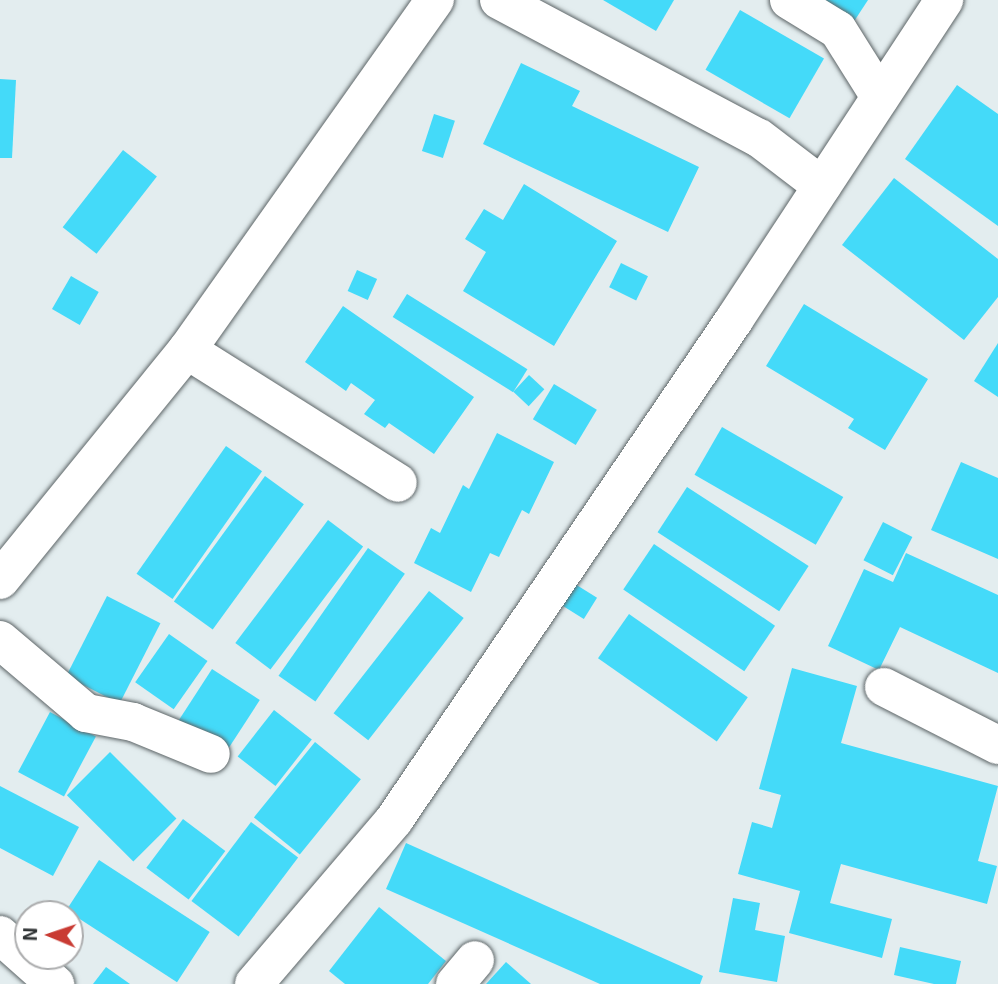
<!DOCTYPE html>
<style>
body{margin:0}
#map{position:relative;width:998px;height:984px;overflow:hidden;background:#e3edef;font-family:"Exo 2",sans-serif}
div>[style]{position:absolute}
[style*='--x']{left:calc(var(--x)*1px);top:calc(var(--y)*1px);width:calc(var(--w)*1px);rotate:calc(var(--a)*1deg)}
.building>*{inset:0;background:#44daf9;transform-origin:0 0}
.roads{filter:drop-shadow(0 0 2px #5d6567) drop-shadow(0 0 2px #5d6567)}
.minor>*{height:38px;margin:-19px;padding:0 19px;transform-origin:19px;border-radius:19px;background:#fff}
span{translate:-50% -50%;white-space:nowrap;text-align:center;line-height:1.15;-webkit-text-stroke:7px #fff;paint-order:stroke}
.north{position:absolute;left:14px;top:900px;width:70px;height:70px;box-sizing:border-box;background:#fff;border:2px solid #acadae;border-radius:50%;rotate:272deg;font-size:19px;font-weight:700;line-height:28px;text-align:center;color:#2f3334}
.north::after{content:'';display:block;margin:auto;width:24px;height:32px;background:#c93b33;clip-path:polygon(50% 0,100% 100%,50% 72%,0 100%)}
</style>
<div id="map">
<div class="building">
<i style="clip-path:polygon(603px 0,674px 0,656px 31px)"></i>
<i style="clip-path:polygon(809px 0,868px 0,851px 26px)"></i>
<i style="left:740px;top:10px;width:97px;height:69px;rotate:30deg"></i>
<i style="clip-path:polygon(521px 63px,580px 91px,572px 106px,699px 167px,668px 232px,483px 144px)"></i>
<i style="clip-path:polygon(0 79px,16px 80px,12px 158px,0 158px)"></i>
<i style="clip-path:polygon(957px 85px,998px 114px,998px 226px,905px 159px)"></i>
<i style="left:434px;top:114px;width:22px;height:39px;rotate:18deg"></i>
<i style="left:123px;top:150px;width:43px;height:98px;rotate:38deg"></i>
<i style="clip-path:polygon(894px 178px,998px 259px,998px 297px,964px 340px,842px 245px)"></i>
<i style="clip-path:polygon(524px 184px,617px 241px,554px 346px,463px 291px,486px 252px,465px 239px,484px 209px,503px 220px)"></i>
<i style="left:621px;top:263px;width:30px;height:27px;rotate:26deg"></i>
<i style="left:357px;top:270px;width:22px;height:23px;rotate:24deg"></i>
<i style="left:71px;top:276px;width:32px;height:38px;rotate:30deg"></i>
<i style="left:407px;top:294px;width:142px;height:27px;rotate:32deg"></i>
<i style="clip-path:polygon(804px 304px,928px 379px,885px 450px,848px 428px,854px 419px,766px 366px)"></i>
<i style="clip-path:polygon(343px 306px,474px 397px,434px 454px,389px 423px,385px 428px,364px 414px,375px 400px,351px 383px,346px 391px,305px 362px)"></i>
<i style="clip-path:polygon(998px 343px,998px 397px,974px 381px)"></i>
<i style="left:529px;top:375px;width:21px;height:23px;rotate:43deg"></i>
<i style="left:554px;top:384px;width:50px;height:41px;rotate:31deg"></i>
<i style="left:722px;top:427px;width:140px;height:55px;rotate:30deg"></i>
<i style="clip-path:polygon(497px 433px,554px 462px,529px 514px,522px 510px,499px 557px,490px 553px,471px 592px,414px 563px,431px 528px,440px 533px,463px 485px,469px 489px)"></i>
<i style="left:226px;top:446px;width:44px;height:156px;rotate:35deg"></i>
<i style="clip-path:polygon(961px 462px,998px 478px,998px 559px,931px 530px)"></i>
<i style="left:265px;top:476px;width:48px;height:155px;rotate:36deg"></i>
<i style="left:687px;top:487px;width:145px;height:54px;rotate:33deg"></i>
<i style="left:328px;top:520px;width:44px;height:154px;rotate:37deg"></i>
<i style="left:883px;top:522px;width:33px;height:43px;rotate:27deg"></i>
<i style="left:654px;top:544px;width:146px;height:55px;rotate:34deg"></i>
<i style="left:368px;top:548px;width:45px;height:156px;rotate:35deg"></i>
<i style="clip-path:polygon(906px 553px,998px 595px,998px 673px,900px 627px,879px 670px,828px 646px,864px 569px,893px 582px)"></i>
<i style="left:575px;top:584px;width:26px;height:25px;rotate:32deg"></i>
<i style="left:429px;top:591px;width:44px;height:155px;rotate:38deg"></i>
<i style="left:107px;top:596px;width:60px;height:90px;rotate:27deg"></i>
<i style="left:629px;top:614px;width:145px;height:54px;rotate:35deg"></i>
<i style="left:169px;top:634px;width:47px;height:59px;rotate:35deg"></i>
<i style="clip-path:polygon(792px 668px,857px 686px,841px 743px,998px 786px,978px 861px,997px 866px,987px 904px,841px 864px,830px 903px,892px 919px,882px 958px,789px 933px,800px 891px,738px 874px,752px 822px,772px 828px,781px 795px,759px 789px)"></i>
<i style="left:212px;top:669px;width:57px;height:61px;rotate:33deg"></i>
<i style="left:274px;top:710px;width:48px;height:59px;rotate:38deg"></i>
<i style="left:50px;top:712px;width:52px;height:68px;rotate:28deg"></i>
<i style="left:315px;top:742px;width:59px;height:97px;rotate:39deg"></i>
<i style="left:110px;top:752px;width:94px;height:61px;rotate:45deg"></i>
<i style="clip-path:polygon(0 786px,79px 827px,53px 876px,0 848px)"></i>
<i style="left:183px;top:819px;width:53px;height:61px;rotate:37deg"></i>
<i style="left:251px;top:822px;width:59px;height:99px;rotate:37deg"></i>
<i style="clip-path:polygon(406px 843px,703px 976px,700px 984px,600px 984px,386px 889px)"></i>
<i style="left:99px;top:860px;width:132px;height:60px;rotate:33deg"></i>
<i style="clip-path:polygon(733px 898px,760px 903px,755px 930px,785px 936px,777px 982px,719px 972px)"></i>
<i style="clip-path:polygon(379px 907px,446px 961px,428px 984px,345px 984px,329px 971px)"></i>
<i style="clip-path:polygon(900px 947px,961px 961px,956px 984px,934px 984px,894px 975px)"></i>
<i style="clip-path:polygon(506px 962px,531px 984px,486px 984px)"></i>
<i style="clip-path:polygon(106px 967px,130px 984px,93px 984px)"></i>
</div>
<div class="roads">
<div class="minor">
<i style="--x:499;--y:0;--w:294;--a:28"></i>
<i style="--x:759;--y:138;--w:79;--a:37.3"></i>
<i style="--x:789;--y:0;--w:57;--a:31.5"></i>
<i style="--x:838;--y:30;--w:79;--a:57.9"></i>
<i style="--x:187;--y:350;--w:249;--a:32.2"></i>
<i style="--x:0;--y:580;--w:296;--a:-50.9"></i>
<i style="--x:187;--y:350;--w:429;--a:-54.7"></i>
<i style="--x:0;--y:640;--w:113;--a:40.3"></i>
<i style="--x:86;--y:713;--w:48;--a:10.8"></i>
<i style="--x:133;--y:722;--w:84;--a:22.3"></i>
<i style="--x:884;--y:687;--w:128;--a:27"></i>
<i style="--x:0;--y:935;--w:74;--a:41.7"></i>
<i style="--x:254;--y:984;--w:216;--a:-49.5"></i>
<i style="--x:394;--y:820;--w:605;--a:-55.78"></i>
<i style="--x:734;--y:320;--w:383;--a:-56.7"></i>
<i style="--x:455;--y:984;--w:31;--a:-50"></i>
</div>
</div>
<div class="north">N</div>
</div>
